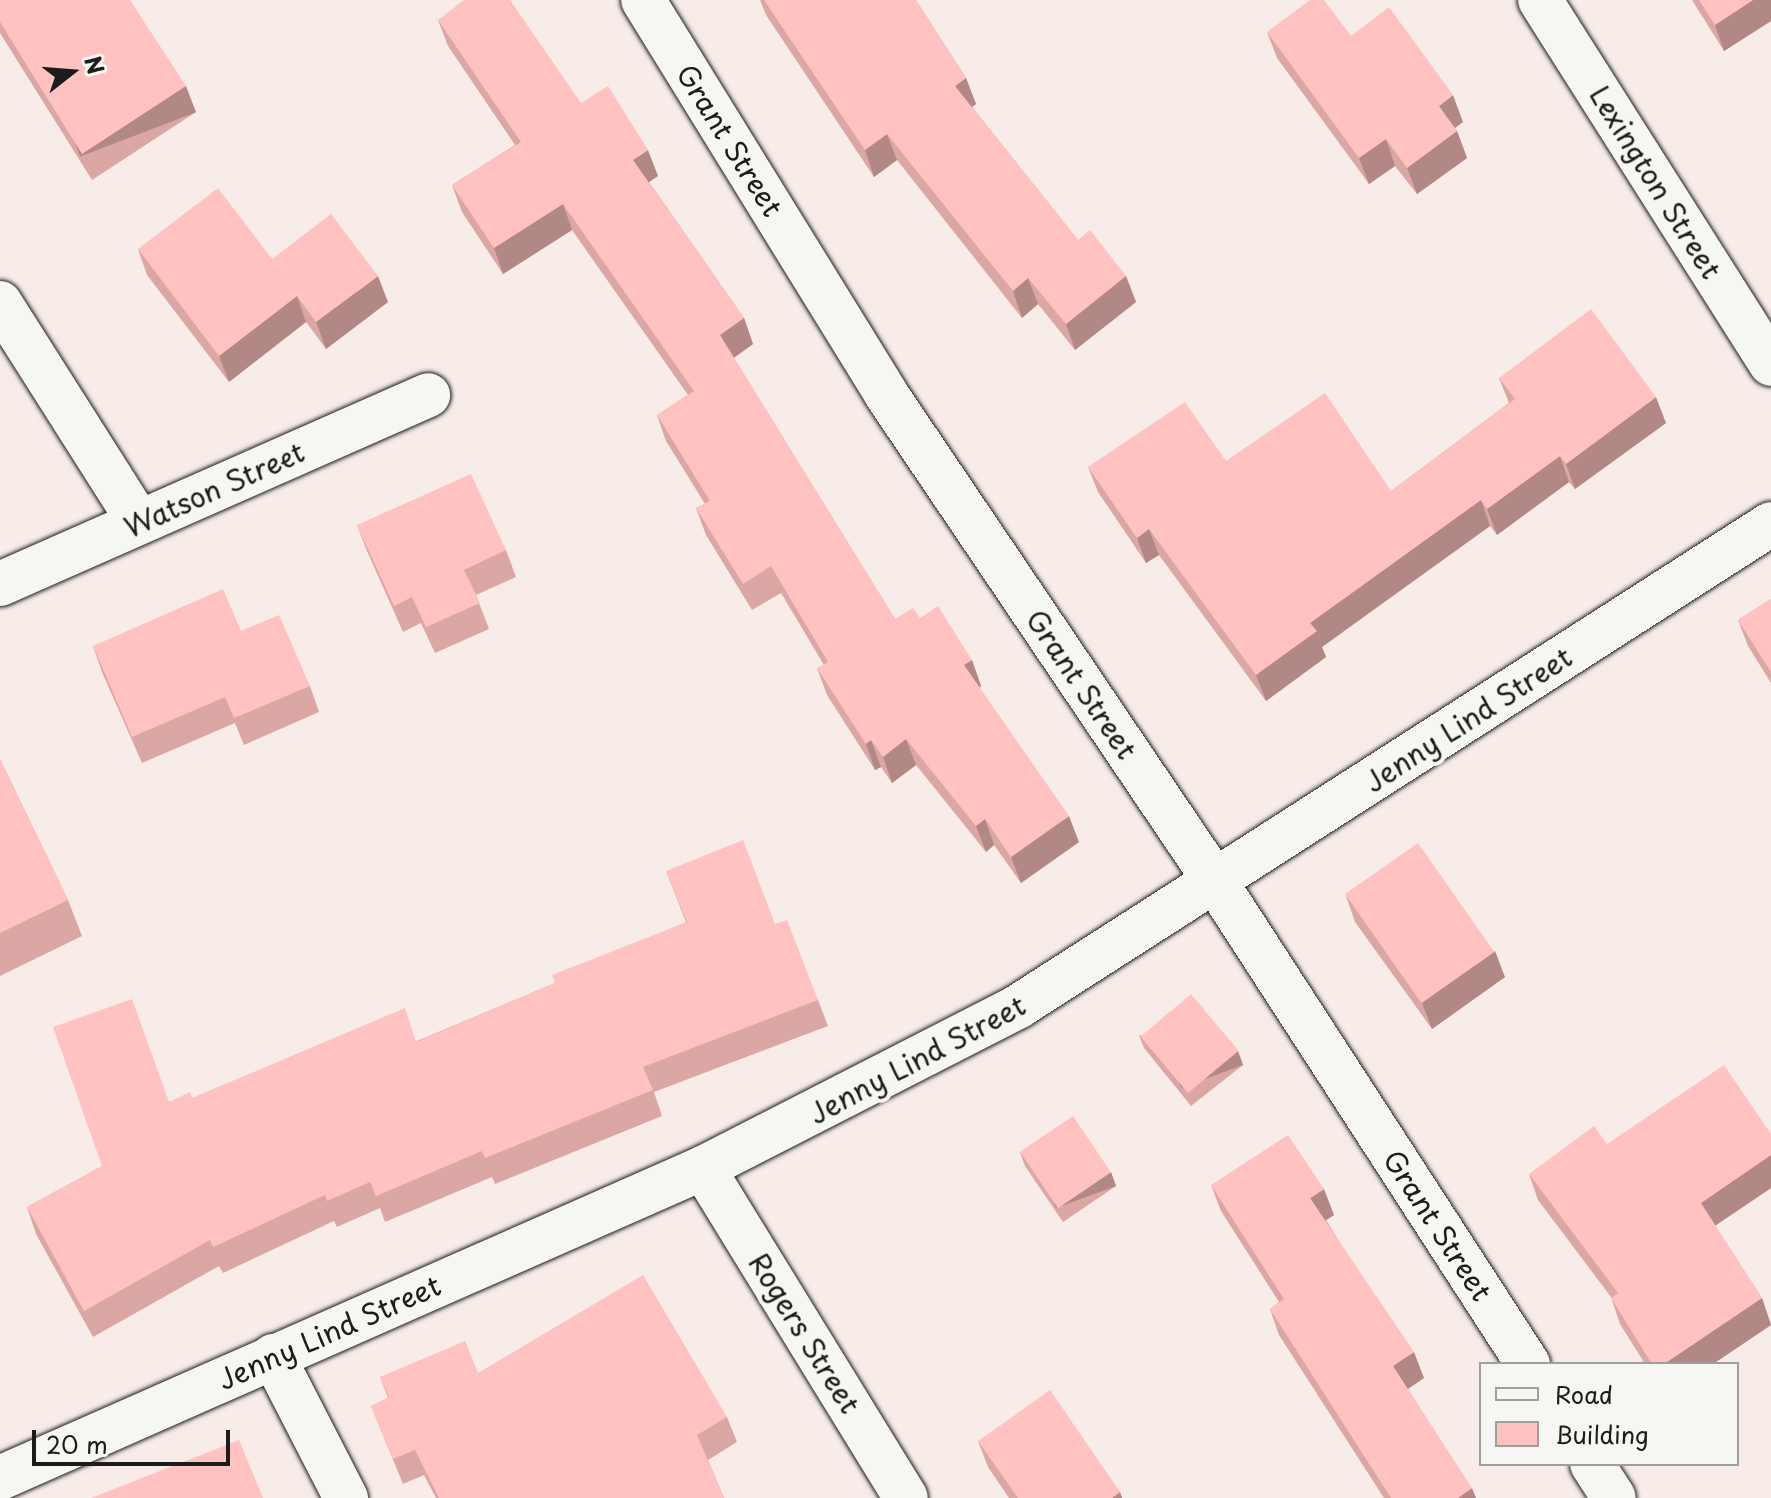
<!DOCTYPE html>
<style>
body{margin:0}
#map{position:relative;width:1771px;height:1498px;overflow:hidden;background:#f8ece8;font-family:"Playpen Sans",sans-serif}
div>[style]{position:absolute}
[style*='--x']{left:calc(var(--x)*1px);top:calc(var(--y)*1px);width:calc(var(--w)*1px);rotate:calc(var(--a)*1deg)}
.roads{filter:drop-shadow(0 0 2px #1c1c1c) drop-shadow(0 0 2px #1c1c1c)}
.minor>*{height:44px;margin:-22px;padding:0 22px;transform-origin:22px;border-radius:22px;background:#f6f6f2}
.wall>*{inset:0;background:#dba7a5}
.shaded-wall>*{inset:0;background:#b28886;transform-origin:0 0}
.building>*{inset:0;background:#ffc2c0;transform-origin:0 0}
span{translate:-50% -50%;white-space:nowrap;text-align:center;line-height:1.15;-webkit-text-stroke:8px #f6f6f2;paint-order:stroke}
.street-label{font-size:28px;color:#1c1c1c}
.legend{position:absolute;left:1479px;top:1362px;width:260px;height:104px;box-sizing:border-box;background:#f6f6f2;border:2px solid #9f9f9c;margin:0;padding:10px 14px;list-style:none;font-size:24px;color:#1c1c1c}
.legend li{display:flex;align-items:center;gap:16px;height:40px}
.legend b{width:40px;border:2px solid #9f9f9c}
.north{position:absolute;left:32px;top:32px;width:80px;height:80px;-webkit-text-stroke:6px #f6f6f2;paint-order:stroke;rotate:73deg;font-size:22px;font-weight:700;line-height:32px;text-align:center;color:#1c1c1c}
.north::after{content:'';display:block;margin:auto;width:28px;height:36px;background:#1c1c1c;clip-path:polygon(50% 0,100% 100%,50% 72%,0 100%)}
.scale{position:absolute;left:32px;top:1430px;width:198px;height:36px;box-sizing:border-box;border:4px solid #1c1c1c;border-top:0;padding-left:10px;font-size:24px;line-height:28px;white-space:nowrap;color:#1c1c1c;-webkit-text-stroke:6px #f6f6f2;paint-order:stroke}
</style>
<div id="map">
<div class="roads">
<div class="minor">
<i style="--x:643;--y:0;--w:463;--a:58.3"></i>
<i style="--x:886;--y:394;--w:588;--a:55.96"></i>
<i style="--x:1215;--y:881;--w:576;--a:57.06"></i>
<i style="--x:1540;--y:0;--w:431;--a:57.6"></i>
<i style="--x:0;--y:303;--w:259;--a:57.6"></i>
<i style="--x:0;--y:584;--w:468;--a:-23.8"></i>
<i style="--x:703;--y:1168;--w:387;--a:58.4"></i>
<i style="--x:273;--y:1356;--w:160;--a:62.8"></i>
<i style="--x:1592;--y:1464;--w:40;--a:57.1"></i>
<i style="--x:0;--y:1478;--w:768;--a:-23.8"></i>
<i style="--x:703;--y:1168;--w:355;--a:-27.1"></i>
<i style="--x:1019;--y:1006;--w:893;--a:-32.66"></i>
</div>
</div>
<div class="wall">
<i style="clip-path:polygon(0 0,196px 112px,92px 180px,0 33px)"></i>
<i style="clip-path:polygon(760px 0,916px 0,966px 78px,976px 104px,972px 107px,1078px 240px,1126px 276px,1136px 302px,1075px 350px,1038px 304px,1022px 318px,897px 160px,874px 177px,766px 15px)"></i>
<i style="clip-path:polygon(1692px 0,1771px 0,1771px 21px,1724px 51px)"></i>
<i style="clip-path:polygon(438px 20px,581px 103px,658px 176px,649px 182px,744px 318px,753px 344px,734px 358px,895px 619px,920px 618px,972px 660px,981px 686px,980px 688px,1079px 842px,1021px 883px,994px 845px,986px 852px,916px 765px,892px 783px,881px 767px,875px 770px,827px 695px,817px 668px,824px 665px,781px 593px,752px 610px,706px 535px,696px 508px,705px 504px,666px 441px,657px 415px,688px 395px,572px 230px,503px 274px,462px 212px,452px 185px,515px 145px,448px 46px)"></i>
<i style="clip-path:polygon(1267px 32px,1351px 36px,1463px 122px,1455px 128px,1457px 131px,1467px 158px,1417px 194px,1395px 166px,1369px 184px,1277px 58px)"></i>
<i style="clip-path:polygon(138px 249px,272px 259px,388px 302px,326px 349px,306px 322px,229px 382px,147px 275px)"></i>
<i style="clip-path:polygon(1499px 378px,1666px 423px,1575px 489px,1569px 482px,1497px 535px,1490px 526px,1322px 647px,1326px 657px,1266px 701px,1159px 555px,1146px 563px,1098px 492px,1088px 467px,1226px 461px,1391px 491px,1509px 403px)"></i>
<i style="clip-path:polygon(357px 525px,506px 550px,516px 577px,476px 595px,489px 629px,435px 653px,421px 623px,403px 632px,367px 551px)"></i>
<i style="clip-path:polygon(1771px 599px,1771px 683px,1748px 646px,1738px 620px)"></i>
<i style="clip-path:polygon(241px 631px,310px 686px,319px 712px,244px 745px,235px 723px,142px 763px,102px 672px,93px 646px)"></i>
<i style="clip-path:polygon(0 759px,68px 900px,82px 936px,0 976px)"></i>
<i style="clip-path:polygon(666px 871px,775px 924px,818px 1000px,828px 1026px,654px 1092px,662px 1116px,495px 1184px,492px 1177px,385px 1222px,380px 1208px,337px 1227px,334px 1221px,223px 1273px,219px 1266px,93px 1337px,36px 1234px,27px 1207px,102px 1166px,169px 1102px,192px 1098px,417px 1041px,555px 983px,686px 922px)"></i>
<i style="clip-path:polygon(1346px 896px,1505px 977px,1432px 1029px,1355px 922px)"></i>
<i style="clip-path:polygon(1139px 1035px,1243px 1065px,1191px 1106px,1144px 1048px)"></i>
<i style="clip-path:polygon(1771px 1134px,1771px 1188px,1715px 1226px,1762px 1298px,1771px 1325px,1713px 1364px,1645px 1364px,1620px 1324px,1611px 1297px,1538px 1200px,1529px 1174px,1607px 1144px)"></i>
<i style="clip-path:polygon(1020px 1152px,1116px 1186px,1063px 1222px,1025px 1166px)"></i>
<i style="clip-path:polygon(1211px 1185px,1334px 1215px,1326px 1220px,1424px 1378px,1408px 1389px,1476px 1498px,1384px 1498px,1279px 1335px,1270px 1309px,1279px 1302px,1221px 1211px)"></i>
<i style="clip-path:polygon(478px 1373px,727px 1417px,737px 1442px,708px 1460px,724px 1498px,436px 1498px,424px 1475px,403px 1484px,371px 1406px,388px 1398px,380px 1377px)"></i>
<i style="clip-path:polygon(978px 1441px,1120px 1492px,1122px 1498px,1009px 1498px,988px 1467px)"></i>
</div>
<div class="shaded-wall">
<i style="clip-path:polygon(1753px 0,1771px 0,1771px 21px,1724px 51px,1715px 25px)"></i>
<i style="clip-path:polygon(966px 78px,976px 104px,965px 112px,955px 86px)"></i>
<i style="left:186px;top:86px;width:28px;height:124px;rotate:69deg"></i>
<i style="clip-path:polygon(1453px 95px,1463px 122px,1449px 132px,1439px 106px)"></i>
<i style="clip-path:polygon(1457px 131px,1467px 158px,1417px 194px,1407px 168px)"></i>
<i style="clip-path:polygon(887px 134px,897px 160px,874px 177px,865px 150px)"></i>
<i style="clip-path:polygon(1386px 139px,1395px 166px,1369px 184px,1359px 158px)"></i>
<i style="clip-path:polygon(648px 150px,658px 176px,643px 186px,633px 160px)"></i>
<i style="clip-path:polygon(563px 204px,572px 230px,503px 274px,494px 248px)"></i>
<i style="clip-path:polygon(378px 276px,388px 302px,326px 349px,316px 322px)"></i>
<i style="clip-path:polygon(1126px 276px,1136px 302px,1075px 350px,1066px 324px)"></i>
<i style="clip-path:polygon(1028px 278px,1038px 304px,1022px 318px,1013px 291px)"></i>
<i style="clip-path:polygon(297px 296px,306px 322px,229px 382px,219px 356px)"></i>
<i style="clip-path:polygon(744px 318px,753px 344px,729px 361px,720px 335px)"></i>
<i style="clip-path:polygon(1656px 397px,1666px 423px,1575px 489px,1566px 464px)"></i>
<i style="clip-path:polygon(1560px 456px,1569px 482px,1497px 535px,1487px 509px)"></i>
<i style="clip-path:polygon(1481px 500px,1490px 526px,1322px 647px,1326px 657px,1266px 701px,1256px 675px,1310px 623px)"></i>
<i style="clip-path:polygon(1149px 529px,1159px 555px,1146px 563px,1137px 538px)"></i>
<i style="clip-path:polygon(972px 660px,981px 686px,974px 691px,964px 665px)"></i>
<i style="clip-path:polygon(906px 739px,916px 765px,892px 783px,883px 757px)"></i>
<i style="clip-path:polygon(871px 740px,881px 767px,875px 770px,866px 744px)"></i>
<i style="clip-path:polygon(1069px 816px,1079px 842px,1021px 883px,1011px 857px)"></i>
<i style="clip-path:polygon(985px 819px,994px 845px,986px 852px,976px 826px)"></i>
<i style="clip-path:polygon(1495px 951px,1505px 977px,1432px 1029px,1422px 1003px)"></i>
<i style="left:1238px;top:1051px;width:15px;height:66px;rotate:70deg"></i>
<i style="clip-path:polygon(1771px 1155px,1771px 1188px,1710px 1229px,1701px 1203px)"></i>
<i style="left:1111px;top:1172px;width:15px;height:64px;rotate:70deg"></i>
<i style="clip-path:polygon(1324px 1189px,1334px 1215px,1320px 1224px,1310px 1198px)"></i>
<i style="clip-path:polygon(1762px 1298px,1771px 1325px,1713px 1364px,1664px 1364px)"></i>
<i style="clip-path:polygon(1414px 1352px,1424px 1378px,1403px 1392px,1393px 1366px)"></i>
<i style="clip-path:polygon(1472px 1488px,1476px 1498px,1458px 1498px)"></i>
<i style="clip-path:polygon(1120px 1492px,1122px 1498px,1112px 1498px)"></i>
</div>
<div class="building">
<i style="clip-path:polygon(0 0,130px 0,186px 86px,82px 154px,0 22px)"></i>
<i style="clip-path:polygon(464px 0,510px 0,581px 103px,608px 86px,648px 150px,633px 160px,744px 318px,720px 335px,895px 619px,913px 608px,920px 618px,938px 606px,972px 660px,964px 665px,1069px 816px,1011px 857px,985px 819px,976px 826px,906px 739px,883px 757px,871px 740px,866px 744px,817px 668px,828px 662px,771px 566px,743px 584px,696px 508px,710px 501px,657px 415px,694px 391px,563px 204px,494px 248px,452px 185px,521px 142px,438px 20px)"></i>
<i style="clip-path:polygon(764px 0,916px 0,966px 78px,955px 86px,1078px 240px,1090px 230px,1126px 276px,1066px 324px,1028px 278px,1013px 291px,887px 134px,865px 150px)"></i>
<i style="clip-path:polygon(1310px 0,1324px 0,1351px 36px,1389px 7px,1453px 95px,1439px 106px,1457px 131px,1407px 168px,1386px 139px,1359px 158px,1267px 32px)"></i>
<i style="clip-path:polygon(1699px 0,1753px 0,1715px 25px)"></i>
<i style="clip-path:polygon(218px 188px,272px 259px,331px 214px,378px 276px,316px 322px,297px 296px,219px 356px,138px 249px)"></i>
<i style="clip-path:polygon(1591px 309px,1656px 397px,1566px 464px,1560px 456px,1487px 509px,1481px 500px,1310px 623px,1317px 631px,1256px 675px,1149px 529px,1137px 538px,1088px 467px,1185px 402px,1226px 461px,1325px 393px,1391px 491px,1515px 399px,1499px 378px)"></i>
<i style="clip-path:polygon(471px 474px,506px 550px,464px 570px,480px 603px,426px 627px,412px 597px,394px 606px,357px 525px)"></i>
<i style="clip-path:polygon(223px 589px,241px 631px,279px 615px,310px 686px,234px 718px,225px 697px,132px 737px,93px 646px)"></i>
<i style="clip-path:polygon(1771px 599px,1771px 672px,1738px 620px)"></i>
<i style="clip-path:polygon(0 759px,68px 900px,0 933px)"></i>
<i style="clip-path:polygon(743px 840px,775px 924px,787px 920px,818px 1000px,643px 1067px,653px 1090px,485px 1158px,482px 1151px,376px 1196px,370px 1182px,327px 1201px,325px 1195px,213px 1247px,210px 1240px,84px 1311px,27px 1207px,102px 1166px,53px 1027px,132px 999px,169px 1102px,190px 1092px,192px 1098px,405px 1008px,416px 1042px,555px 983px,552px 975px,687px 922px,666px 871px)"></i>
<i style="left:1418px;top:843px;width:133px;height:89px;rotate:55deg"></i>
<i style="left:1191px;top:994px;width:74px;height:66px;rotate:50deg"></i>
<i style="clip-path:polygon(1724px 1065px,1771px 1134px,1771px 1155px,1701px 1203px,1762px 1298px,1664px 1364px,1652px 1364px,1611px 1298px,1618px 1293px,1529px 1174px,1594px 1126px,1607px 1144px)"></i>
<i style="left:1073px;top:1116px;width:68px;height:64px;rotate:56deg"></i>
<i style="clip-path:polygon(1288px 1135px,1324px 1189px,1310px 1198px,1414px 1352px,1393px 1366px,1472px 1488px,1458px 1498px,1391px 1498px,1270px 1309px,1284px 1299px,1211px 1185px)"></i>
<i style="clip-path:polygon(643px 1275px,727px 1417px,697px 1435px,724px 1498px,439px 1498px,415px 1450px,393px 1459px,371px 1406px,389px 1398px,380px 1377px,465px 1341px,478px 1373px)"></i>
<i style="clip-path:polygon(1050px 1390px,1120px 1492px,1112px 1498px,1018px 1498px,978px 1441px)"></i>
<i style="clip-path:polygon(239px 1440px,263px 1498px,91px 1498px)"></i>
</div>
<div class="street-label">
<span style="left:730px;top:140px;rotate:58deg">Grant Street</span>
<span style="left:1656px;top:182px;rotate:58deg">Lexington Street</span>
<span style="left:214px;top:489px;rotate:-24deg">Watson Street</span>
<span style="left:1082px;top:684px;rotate:56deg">Grant Street</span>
<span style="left:1468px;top:719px;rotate:-33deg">Jenny Lind Street</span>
<span style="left:917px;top:1059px;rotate:-28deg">Jenny Lind Street</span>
<span style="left:1438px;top:1225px;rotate:57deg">Grant Street</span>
<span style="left:329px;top:1332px;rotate:-24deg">Jenny Lind Street</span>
<span style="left:805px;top:1333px;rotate:58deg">Rogers Street</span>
</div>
<ul class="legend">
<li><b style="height:10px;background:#f6f6f2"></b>Road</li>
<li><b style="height:22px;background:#ffc2c0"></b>Building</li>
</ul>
<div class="north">N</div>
<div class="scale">20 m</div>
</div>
